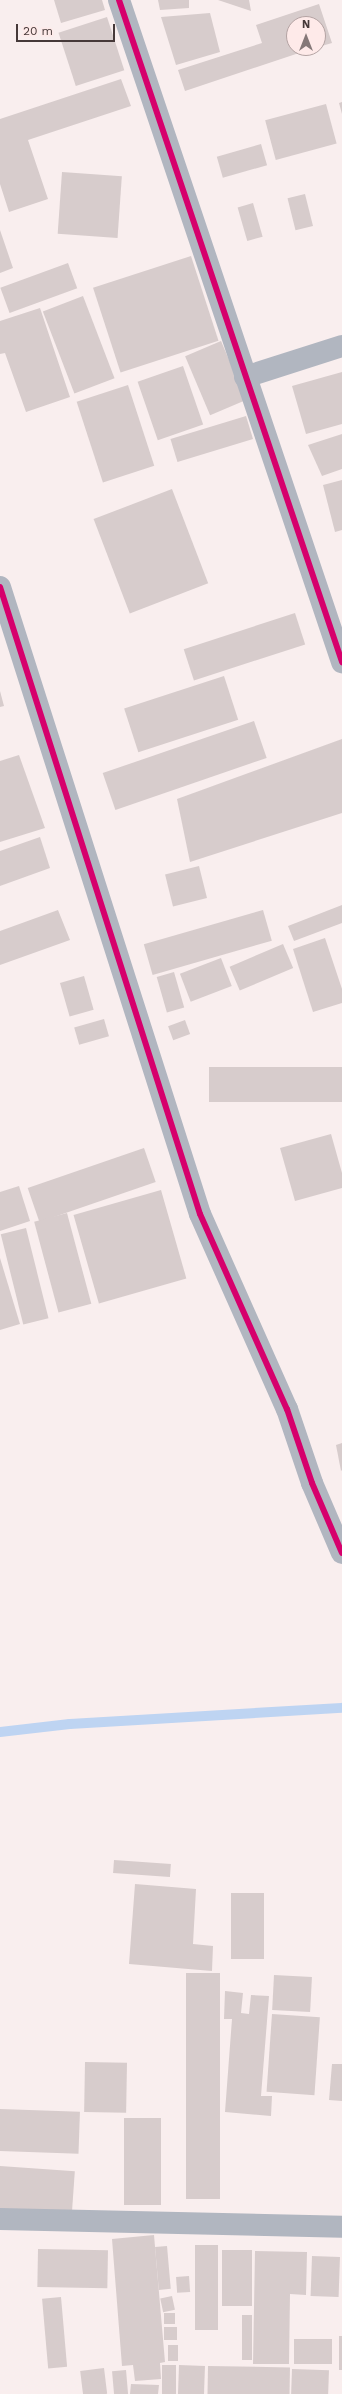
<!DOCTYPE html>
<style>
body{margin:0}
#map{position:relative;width:342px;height:2394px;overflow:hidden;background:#f9eeee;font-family:"Work Sans",sans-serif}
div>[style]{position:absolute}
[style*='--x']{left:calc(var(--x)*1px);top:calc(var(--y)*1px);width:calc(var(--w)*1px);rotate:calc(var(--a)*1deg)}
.stream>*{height:10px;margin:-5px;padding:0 5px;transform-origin:5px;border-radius:5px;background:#bed4f2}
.building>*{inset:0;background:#d7cccc;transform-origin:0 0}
.street>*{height:22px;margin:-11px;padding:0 11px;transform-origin:11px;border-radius:11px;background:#b1b6c0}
.cycleway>*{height:6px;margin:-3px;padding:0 3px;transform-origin:3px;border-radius:3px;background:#d6006c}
span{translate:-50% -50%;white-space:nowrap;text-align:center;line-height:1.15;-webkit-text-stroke:3.5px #feeae9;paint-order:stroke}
.north{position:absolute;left:286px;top:16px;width:40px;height:40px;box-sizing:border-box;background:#feeae9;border:1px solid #b4a3a3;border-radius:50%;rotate:0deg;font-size:11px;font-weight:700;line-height:16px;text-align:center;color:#463939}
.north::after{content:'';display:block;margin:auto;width:14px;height:18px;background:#857878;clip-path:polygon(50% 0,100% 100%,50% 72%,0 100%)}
.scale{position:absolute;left:16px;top:24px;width:99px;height:18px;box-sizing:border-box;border:2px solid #463939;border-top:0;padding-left:5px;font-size:12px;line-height:14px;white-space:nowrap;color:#463939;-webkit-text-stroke:3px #feeae9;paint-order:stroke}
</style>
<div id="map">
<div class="stream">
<i style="--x:0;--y:1732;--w:70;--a:-6.5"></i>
<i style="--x:70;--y:1724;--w:272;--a:-3.4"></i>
</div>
<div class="building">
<i style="clip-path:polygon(54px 0,102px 0,105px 10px,61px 23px)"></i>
<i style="clip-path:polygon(158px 0,189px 0,189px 8px,160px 10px)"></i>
<i style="clip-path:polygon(218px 0,249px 0,251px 11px)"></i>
<i style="clip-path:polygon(319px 4px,332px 43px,318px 47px,318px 24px,294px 24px,294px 48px,314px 48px,185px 91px,178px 70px,262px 43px,256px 25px)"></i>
<i style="clip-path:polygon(210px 13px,220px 52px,176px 65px,161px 17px)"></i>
<i style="left:107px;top:17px;width:56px;height:51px;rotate:72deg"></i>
<i style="clip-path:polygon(121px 79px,131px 106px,28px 140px,48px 199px,9px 212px,0 184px,0 119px)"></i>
<i style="clip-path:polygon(342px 102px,342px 114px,339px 103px)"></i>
<i style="left:326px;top:104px;width:41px;height:63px;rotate:75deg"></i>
<i style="left:261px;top:144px;width:22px;height:46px;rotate:74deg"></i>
<i style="left:62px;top:172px;width:60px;height:62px;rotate:4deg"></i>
<i style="left:305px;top:194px;width:33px;height:18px;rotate:76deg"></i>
<i style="left:253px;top:203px;width:35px;height:16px;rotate:74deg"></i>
<i style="clip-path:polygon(0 230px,13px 268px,0 273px)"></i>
<i style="left:191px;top:256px;width:89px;height:103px;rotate:72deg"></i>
<i style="left:68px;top:263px;width:27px;height:72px;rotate:70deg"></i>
<i style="left:83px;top:296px;width:88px;height:43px;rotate:69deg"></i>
<i style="clip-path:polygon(40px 308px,70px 397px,26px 412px,5px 353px,0 354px,0 321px)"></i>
<i style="left:221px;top:341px;width:64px;height:39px;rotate:67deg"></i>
<i style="left:183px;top:366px;width:62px;height:48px;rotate:71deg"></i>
<i style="clip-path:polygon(342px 372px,342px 424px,306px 434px,292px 386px)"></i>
<i style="left:128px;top:385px;width:85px;height:54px;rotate:72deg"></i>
<i style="left:246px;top:416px;width:24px;height:79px;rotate:73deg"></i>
<i style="clip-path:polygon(342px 434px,342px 469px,322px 476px,308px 445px)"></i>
<i style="clip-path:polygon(342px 480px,342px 530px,335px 532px,323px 485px)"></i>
<i style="left:172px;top:489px;width:101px;height:84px;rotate:69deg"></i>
<i style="left:295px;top:613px;width:33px;height:117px;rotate:72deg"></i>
<i style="left:224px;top:676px;width:46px;height:105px;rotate:72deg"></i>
<i style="clip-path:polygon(0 691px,4px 706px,0 707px)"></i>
<i style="left:254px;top:721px;width:39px;height:160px;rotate:71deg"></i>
<i style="clip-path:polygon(342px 739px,342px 813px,190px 862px,177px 799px)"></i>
<i style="clip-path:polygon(19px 755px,45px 828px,0 842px,0 761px)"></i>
<i style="clip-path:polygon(40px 837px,50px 868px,0 886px,0 851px)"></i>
<i style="left:199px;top:866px;width:33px;height:35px;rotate:76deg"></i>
<i style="clip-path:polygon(342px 905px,342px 923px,294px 941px,288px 926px)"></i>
<i style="clip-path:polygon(58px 910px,70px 940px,0 965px,0 931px)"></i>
<i style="left:263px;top:910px;width:32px;height:124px;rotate:74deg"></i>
<i style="clip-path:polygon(325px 938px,342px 989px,342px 1003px,313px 1012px,293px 949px)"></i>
<i style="left:283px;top:944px;width:26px;height:58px;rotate:67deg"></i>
<i style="left:221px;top:958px;width:30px;height:44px;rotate:69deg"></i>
<i style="left:174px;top:972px;width:37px;height:18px;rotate:74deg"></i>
<i style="left:84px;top:976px;width:35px;height:25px;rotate:74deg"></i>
<i style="left:104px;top:1019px;width:18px;height:31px;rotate:74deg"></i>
<i style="left:185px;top:1020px;width:15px;height:18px;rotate:70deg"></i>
<i style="left:342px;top:1067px;width:35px;height:133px;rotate:90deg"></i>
<i style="clip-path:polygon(331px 1134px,342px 1173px,342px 1188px,295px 1201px,280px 1148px)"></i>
<i style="left:144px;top:1148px;width:36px;height:123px;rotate:71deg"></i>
<i style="clip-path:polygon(19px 1186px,30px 1221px,0 1231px,0 1192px)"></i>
<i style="left:161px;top:1190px;width:92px;height:91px;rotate:74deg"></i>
<i style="left:67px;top:1213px;width:94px;height:34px;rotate:75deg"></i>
<i style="left:26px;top:1228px;width:93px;height:26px;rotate:76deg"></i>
<i style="clip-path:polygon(0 1258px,20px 1324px,0 1330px)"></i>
<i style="clip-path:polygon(342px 1443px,342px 1470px,341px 1471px,336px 1445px)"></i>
<i style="left:114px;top:1860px;width:57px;height:13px;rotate:4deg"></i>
<i style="clip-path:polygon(135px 1884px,196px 1889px,193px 1944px,213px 1946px,212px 1971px,129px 1964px)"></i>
<i style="left:231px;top:1893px;width:33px;height:66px"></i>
<i style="left:220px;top:1973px;width:226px;height:34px;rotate:90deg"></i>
<i style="left:274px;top:1975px;width:38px;height:35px;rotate:3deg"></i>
<i style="clip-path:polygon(225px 1991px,243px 1993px,241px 2013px,249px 2014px,251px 1995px,269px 1996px,261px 2096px,272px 2096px,271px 2116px,225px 2112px,232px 2019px,224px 2019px)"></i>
<i style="left:272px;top:2014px;width:48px;height:78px;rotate:4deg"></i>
<i style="left:85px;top:2062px;width:42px;height:50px;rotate:1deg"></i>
<i style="clip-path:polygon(332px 2064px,342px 2064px,342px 2101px,329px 2100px)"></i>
<i style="left:0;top:2109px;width:80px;height:42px;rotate:2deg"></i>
<i style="left:124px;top:2118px;width:37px;height:87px"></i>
<i style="left:0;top:2166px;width:75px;height:56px;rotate:4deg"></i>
<i style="clip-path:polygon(154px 2235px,165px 2362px,160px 2363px,161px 2379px,135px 2381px,133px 2365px,122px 2366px,112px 2239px)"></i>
<i style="left:195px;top:2245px;width:23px;height:85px"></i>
<i style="left:167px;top:2246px;width:43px;height:12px;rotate:85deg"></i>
<i style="left:38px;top:2249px;width:70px;height:38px;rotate:1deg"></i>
<i style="left:222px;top:2250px;width:30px;height:56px"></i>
<i style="clip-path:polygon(255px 2251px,307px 2252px,306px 2295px,290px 2294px,289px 2364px,253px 2364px)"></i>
<i style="left:312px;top:2256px;width:28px;height:40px;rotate:2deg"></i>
<i style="left:189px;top:2276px;width:16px;height:13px;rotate:86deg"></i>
<i style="left:172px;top:2296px;width:14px;height:12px;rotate:78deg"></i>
<i style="left:61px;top:2297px;width:70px;height:19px;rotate:85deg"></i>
<i style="left:164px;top:2313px;width:11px;height:11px"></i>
<i style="left:242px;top:2315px;width:10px;height:45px"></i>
<i style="left:177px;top:2327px;width:13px;height:13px;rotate:90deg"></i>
<i style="left:339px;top:2336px;width:3px;height:34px"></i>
<i style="left:294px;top:2339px;width:38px;height:25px"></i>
<i style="left:168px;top:2345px;width:10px;height:16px"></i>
<i style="left:162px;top:2365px;width:14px;height:29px"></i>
<i style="left:179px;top:2365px;width:26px;height:29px;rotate:2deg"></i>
<i style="left:208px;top:2366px;width:82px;height:28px;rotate:1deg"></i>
<i style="left:104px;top:2368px;width:26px;height:24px;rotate:83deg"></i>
<i style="left:292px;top:2369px;width:37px;height:25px;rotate:2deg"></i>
<i style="left:126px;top:2370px;width:24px;height:14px;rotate:85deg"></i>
<i style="clip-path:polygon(131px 2384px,159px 2385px,158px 2394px,130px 2394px)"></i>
</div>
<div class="street">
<i style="--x:119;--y:0;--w:699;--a:71.38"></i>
<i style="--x:245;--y:377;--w:102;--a:-17.7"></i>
<i style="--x:0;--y:587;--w:658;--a:72.31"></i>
<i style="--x:200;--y:1214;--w:214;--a:66"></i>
<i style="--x:287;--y:1409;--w:78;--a:71.3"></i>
<i style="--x:312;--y:1483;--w:76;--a:66.8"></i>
<i style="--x:0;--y:2219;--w:342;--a:1.3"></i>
</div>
<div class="cycleway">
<i style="--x:119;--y:0;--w:699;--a:71.38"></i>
<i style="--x:0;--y:587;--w:658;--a:72.31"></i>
<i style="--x:200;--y:1214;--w:214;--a:66"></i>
<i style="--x:287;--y:1409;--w:78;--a:71.3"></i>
<i style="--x:312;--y:1483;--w:76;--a:66.8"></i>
</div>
<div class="north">N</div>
<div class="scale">20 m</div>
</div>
